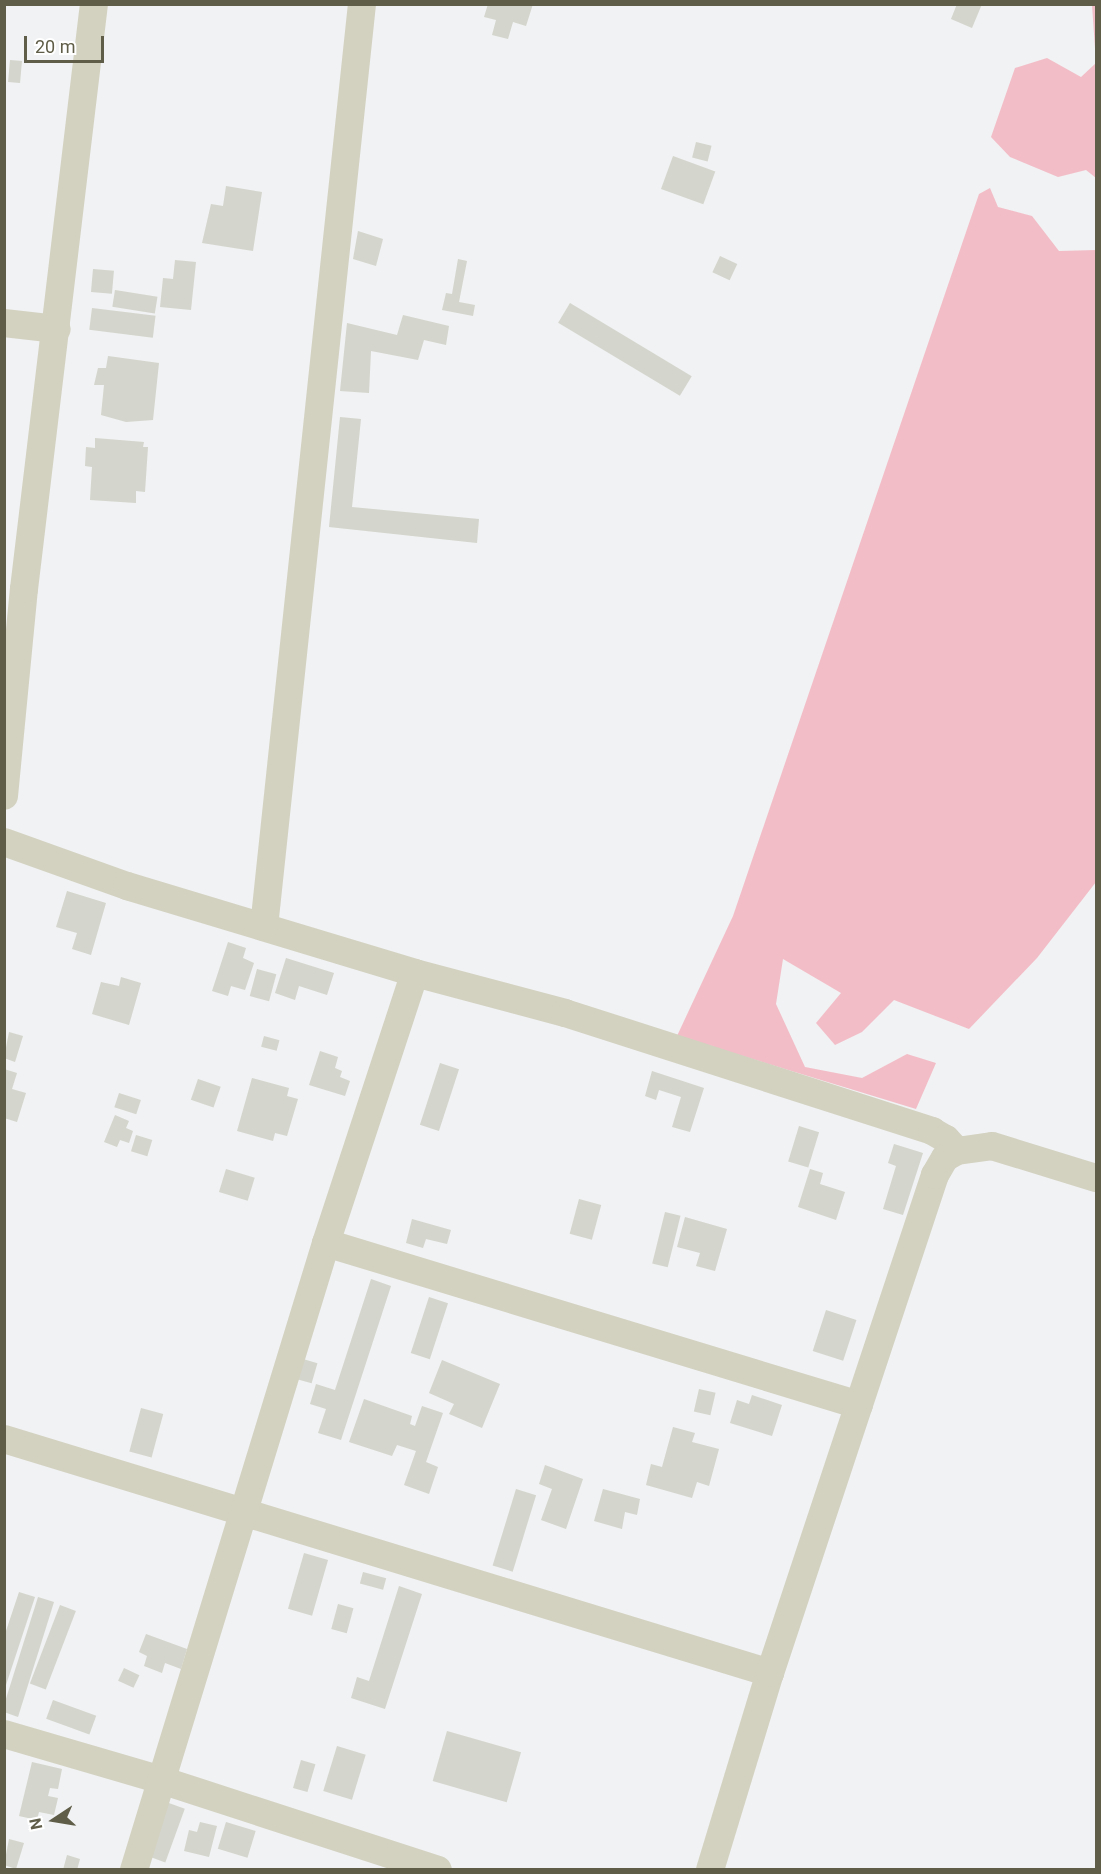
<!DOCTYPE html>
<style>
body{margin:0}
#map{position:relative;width:1101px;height:1874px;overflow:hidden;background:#f0f2f3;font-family:Roboto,sans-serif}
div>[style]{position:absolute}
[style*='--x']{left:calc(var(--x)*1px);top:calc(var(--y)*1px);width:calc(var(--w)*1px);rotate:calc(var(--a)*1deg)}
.green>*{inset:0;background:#f3bdc7}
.building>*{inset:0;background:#d4d5cc;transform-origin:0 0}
.street>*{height:28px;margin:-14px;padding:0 14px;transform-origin:14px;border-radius:14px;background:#d3d1c0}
span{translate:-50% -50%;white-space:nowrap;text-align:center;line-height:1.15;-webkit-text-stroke:4.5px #fff;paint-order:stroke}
.frame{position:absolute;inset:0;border:6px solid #5f5d47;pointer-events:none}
.north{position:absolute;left:24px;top:1790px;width:60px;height:60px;-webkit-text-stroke:4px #fff;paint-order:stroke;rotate:258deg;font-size:16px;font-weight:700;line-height:24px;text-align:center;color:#5f5d47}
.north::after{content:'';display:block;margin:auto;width:21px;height:27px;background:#5f5d47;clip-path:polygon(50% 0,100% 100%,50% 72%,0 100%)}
.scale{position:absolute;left:24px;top:36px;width:80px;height:27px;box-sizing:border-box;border:3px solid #5f5d47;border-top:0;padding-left:8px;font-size:18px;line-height:21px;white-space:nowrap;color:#5f5d47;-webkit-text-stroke:4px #fff;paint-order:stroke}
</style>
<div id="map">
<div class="green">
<i style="clip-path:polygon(1092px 5px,1096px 5px,1096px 178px,1086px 170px,1058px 177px,1010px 157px,991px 137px,1015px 68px,1047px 58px,1081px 77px,1096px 63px)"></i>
<i style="clip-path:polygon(990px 188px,998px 207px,1032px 216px,1059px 251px,1096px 250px,1096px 882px,1037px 958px,969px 1029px,894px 1000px,862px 1032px,835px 1045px,816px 1023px,841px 993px,783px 959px,776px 1004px,805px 1067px,862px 1078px,907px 1054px,936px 1063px,916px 1109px,677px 1036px,733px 916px,979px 194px)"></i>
</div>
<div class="building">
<i style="clip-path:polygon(488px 4px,533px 4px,526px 26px,513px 22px,508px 39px,492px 35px,496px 20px,484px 17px)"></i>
<i style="clip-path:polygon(957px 4px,982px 4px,972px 28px,951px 19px)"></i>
<i style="left:10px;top:60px;width:12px;height:22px;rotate:5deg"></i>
<i style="left:696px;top:142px;width:16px;height:16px;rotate:14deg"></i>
<i style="left:673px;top:156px;width:45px;height:35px;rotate:20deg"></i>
<i style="clip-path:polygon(226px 186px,262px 192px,253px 251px,202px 243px,211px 204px,223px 206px)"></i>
<i style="clip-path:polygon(358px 231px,383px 239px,376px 266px,353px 259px)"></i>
<i style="left:720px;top:256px;width:19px;height:18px;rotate:25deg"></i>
<i style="clip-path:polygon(458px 259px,467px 261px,459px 302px,475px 305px,473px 316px,442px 310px,446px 293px,452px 294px)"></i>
<i style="clip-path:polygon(175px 260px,196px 262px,191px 310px,160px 307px,163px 278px,173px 279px)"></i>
<i style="left:93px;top:269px;width:21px;height:23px;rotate:5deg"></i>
<i style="left:115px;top:290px;width:43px;height:17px;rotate:9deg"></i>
<i style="left:570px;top:303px;width:142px;height:23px;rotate:31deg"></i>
<i style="left:92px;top:308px;width:64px;height:22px;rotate:7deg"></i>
<i style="clip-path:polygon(403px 315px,449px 326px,446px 345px,424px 340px,418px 360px,371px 351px,369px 393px,340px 391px,347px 323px,397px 335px)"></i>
<i style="clip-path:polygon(108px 356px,159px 363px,153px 420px,126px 422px,101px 415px,104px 385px,94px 385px,98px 368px,106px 368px)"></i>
<i style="clip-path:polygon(340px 417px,361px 419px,352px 507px,479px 519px,477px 543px,329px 527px)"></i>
<i style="clip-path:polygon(95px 438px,144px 442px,143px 447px,148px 447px,145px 492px,136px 491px,136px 503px,90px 500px,92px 467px,85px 466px,86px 447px,95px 448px)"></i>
<i style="clip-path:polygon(67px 891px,106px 903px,91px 955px,72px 949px,77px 933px,56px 927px)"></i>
<i style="clip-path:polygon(228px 942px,246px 948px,243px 958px,254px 963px,245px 990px,231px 986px,228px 996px,212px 991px)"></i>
<i style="clip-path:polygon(286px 958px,334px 973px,327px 995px,299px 986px,295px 1000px,275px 993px)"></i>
<i style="left:257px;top:969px;width:20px;height:28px;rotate:15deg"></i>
<i style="clip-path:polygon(121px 977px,141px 983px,129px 1025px,92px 1014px,101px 982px,119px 986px)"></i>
<i style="clip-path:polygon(9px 1032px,23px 1036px,15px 1062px,4px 1058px)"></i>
<i style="left:264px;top:1036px;width:16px;height:11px;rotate:15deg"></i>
<i style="clip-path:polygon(320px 1051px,338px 1057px,335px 1068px,342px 1071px,340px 1077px,350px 1081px,345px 1096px,309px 1085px)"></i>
<i style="left:440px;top:1063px;width:20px;height:65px;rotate:18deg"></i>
<i style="clip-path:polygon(4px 1069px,17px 1073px,12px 1089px,26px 1093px,17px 1122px,4px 1118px)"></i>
<i style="clip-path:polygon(652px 1071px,704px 1088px,690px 1132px,672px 1127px,681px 1097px,659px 1090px,656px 1100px,645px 1096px)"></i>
<i style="clip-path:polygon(252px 1078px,289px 1088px,287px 1096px,298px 1099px,287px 1136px,275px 1133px,273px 1141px,237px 1131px)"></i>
<i style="left:198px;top:1079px;width:24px;height:22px;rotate:19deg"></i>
<i style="left:119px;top:1093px;width:23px;height:15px;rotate:18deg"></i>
<i style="clip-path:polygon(115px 1115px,129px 1121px,126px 1128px,133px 1131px,129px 1143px,120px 1140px,117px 1147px,104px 1142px)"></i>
<i style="left:799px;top:1126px;width:21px;height:37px;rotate:17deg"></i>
<i style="left:136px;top:1135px;width:17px;height:17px;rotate:17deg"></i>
<i style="clip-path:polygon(894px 1144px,923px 1153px,903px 1215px,883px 1209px,896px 1166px,888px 1163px)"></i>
<i style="left:226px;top:1169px;width:30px;height:24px;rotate:17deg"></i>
<i style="clip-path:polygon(810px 1169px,823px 1173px,820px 1184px,845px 1192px,836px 1220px,798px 1207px)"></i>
<i style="left:579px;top:1199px;width:23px;height:36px;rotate:15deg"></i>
<i style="left:665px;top:1212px;width:16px;height:53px;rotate:14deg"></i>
<i style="clip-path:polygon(685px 1217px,727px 1229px,715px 1271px,696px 1266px,700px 1253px,677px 1247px)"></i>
<i style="clip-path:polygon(412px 1219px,451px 1230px,447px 1244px,426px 1239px,423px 1248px,406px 1243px)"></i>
<i style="clip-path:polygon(371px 1279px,391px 1286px,341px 1440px,318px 1433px,326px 1409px,310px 1404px,316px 1384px,335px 1390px)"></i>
<i style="left:429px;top:1297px;width:20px;height:59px;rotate:18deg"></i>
<i style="left:826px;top:1310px;width:32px;height:43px;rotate:18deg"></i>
<i style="left:303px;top:1359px;width:15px;height:21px;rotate:16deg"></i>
<i style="clip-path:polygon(442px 1360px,500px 1384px,482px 1428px,449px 1414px,454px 1404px,429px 1393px)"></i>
<i style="left:699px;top:1389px;width:17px;height:23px;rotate:13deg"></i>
<i style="clip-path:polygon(752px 1395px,782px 1405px,772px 1436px,730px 1423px,737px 1400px,749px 1404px)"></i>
<i style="clip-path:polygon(364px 1399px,412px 1416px,410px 1424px,415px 1426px,422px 1406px,443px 1413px,426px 1462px,438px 1467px,429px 1494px,404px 1485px,416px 1451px,397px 1445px,392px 1456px,349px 1442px)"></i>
<i style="left:141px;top:1408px;width:23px;height:45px;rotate:15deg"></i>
<i style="clip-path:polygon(673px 1427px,695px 1433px,692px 1442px,719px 1449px,709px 1486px,697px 1482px,692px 1498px,646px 1485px,651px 1464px,662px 1467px)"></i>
<i style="clip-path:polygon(545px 1465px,583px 1479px,566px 1529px,541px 1520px,552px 1489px,539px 1484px)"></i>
<i style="left:516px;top:1489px;width:21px;height:80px;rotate:17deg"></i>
<i style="clip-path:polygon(603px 1489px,640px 1499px,637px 1515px,625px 1512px,622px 1529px,594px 1521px)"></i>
<i style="left:304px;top:1553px;width:25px;height:58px;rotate:16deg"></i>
<i style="left:363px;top:1572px;width:24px;height:12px;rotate:15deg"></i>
<i style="clip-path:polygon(399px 1586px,422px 1594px,385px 1709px,351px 1698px,357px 1677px,369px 1681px)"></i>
<i style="clip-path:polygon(19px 1592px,35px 1597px,5px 1688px,4px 1637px)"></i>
<i style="clip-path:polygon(38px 1597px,54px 1602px,18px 1717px,4px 1712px,4px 1705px)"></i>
<i style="left:338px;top:1604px;width:16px;height:26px;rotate:15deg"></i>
<i style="left:60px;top:1605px;width:17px;height:84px;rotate:21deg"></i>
<i style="clip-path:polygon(146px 1634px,187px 1649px,181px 1669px,165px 1663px,162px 1673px,144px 1666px,147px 1656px,139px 1652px)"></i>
<i style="left:124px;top:1668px;width:17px;height:14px;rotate:25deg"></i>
<i style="left:53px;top:1700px;width:46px;height:20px;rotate:20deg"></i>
<i style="left:447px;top:1731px;width:77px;height:52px;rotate:16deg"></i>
<i style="left:337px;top:1746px;width:30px;height:47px;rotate:17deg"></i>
<i style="left:301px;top:1760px;width:15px;height:29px;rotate:16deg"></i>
<i style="clip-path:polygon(32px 1762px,62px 1769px,58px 1789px,50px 1788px,48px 1796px,58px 1798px,54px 1815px,39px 1812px,37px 1820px,19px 1816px)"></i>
<i style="left:166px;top:1802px;width:20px;height:57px;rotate:20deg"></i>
<i style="clip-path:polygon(200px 1822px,217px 1826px,209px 1857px,184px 1851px,189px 1830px,197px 1832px)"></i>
<i style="left:226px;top:1822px;width:31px;height:28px;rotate:17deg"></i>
<i style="clip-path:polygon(9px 1839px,24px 1843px,16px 1869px,4px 1865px)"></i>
<i style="clip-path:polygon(67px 1855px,80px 1859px,77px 1870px,63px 1870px)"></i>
</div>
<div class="street">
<i style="--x:4;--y:323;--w:53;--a:6.5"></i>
<i style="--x:4;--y:796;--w:208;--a:-84.5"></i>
<i style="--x:24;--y:589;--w:589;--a:-83.18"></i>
<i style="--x:4;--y:842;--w:131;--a:19.7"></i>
<i style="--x:127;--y:886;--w:301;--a:16.8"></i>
<i style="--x:415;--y:973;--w:155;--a:14.9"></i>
<i style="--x:565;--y:1013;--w:386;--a:17.8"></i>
<i style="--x:932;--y:1131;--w:16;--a:30"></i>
<i style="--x:946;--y:1139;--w:16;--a:47"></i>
<i style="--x:264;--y:927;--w:928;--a:-83.94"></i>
<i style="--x:326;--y:1243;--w:557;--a:16.91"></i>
<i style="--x:4;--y:1439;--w:801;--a:16.99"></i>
<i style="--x:4;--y:1734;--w:164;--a:16.3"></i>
<i style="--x:161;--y:1780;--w:291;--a:18"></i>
<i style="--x:134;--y:1870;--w:656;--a:-72.97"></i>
<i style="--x:326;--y:1243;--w:284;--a:-71.8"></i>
<i style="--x:710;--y:1870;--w:206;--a:-73.1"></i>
<i style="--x:770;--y:1673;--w:525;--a:-71.67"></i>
<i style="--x:935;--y:1175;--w:20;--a:-60"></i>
<i style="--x:945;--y:1158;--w:14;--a:-30"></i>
<i style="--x:957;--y:1151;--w:35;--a:-8"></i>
<i style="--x:992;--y:1146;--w:109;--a:17.1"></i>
</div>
<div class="frame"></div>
<div class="north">N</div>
<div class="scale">20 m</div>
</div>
